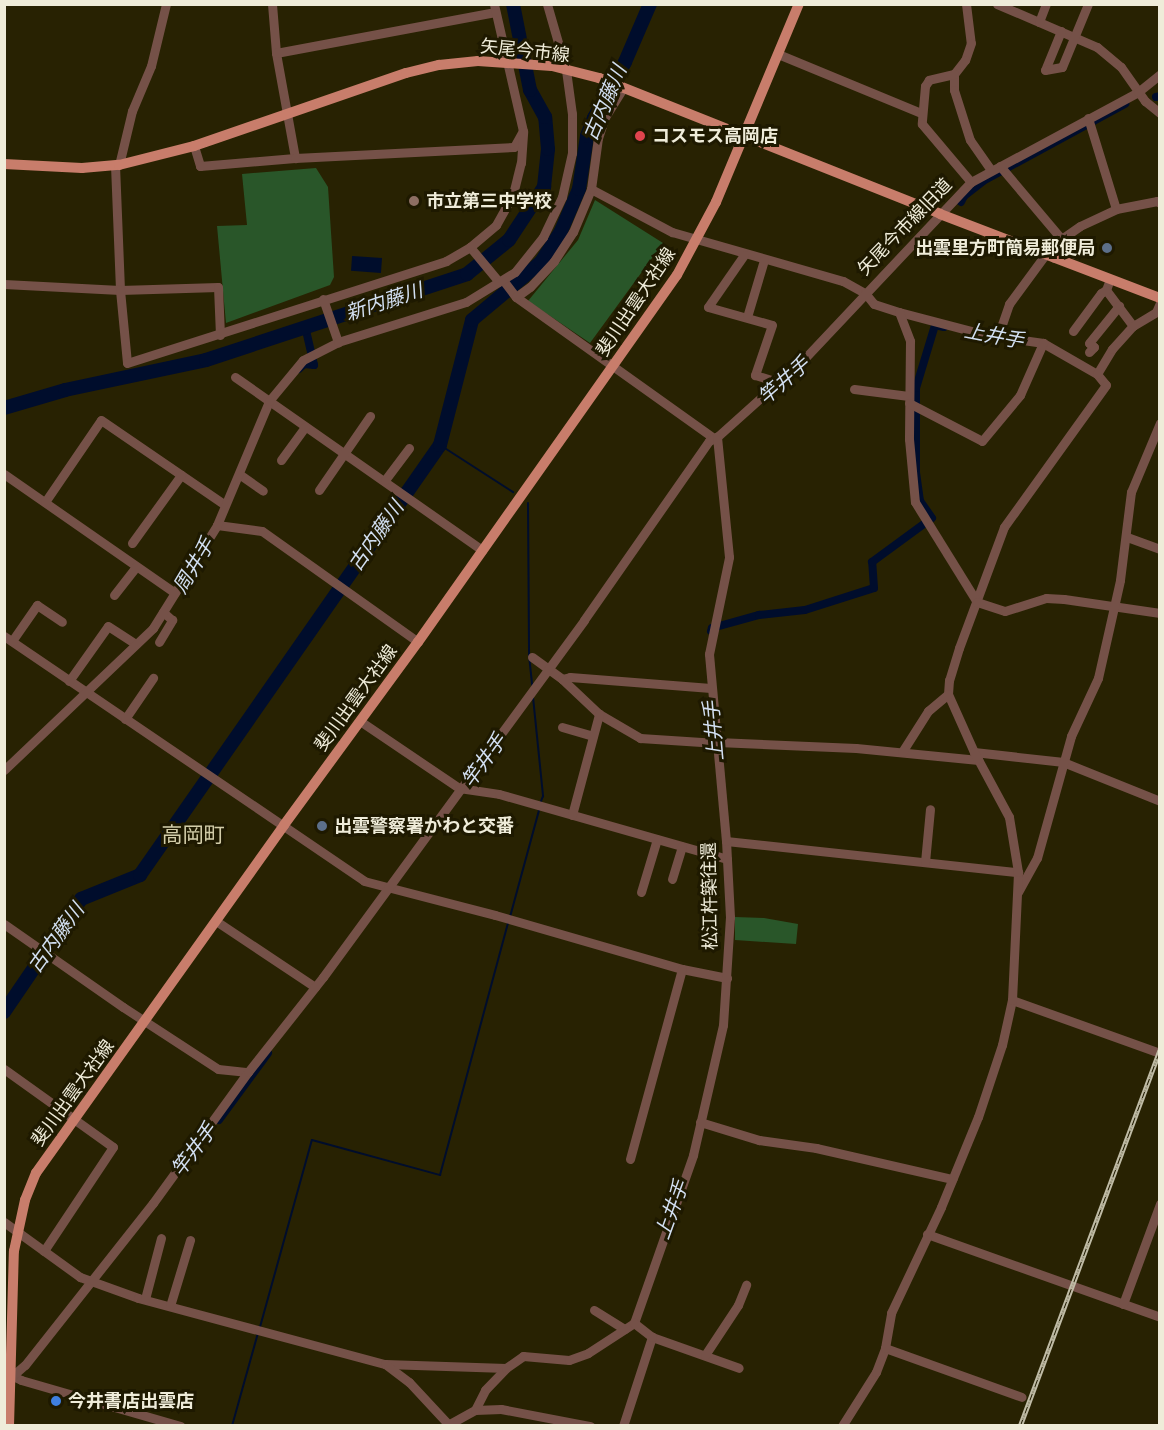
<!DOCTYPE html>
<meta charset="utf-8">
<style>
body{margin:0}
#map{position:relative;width:1164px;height:1430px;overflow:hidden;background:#282202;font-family:"Roboto Condensed","Noto Sans JP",sans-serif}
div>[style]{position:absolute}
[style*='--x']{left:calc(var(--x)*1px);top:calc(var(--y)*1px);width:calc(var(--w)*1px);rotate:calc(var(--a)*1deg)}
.green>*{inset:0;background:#295629}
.water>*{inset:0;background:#000d2c;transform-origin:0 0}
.stream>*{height:2px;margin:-1px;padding:0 1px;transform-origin:1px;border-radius:1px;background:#000d2c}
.canal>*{height:8px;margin:-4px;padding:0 4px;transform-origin:4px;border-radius:4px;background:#000d2c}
.river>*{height:14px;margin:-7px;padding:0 7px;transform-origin:7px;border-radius:7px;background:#000d2c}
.minor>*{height:9px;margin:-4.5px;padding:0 4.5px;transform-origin:4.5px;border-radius:4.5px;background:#755148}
.major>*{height:10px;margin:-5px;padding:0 5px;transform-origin:5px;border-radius:5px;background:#c87d6b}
.rail>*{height:4.5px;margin-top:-2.25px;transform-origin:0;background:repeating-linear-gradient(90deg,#1e1900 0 7px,#c0bca6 0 14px);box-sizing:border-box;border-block:2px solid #c0bca6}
.dots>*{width:16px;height:16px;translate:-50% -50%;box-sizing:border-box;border:3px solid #1e1900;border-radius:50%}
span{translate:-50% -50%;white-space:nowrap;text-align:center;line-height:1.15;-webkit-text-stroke:6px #1e1900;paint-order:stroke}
.street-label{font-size:18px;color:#efecd9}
.poi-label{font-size:18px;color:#efecd9;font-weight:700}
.left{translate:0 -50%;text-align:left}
.right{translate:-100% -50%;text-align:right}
.water-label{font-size:20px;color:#d2dff1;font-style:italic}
.quarter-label{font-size:21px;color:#d3cda9}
.frame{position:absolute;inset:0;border:6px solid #efecd9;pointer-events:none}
</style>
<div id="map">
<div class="green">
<i style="clip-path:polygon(316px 168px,328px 187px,334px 277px,330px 285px,226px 323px,217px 226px,247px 225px,242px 174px)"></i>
<i style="clip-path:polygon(595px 200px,663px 243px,590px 343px,528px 301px,578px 240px)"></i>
<i style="clip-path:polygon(735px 917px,764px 918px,798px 924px,796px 944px,735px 940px)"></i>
</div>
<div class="water">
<i style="left:382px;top:258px;width:15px;height:30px;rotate:94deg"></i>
</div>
<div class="stream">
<i style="--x:440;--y:445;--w:87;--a:32.8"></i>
<i style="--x:528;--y:503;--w:152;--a:89.6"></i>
<i style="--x:529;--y:655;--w:30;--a:84"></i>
<i style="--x:533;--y:697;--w:100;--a:84.2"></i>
<i style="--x:543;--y:796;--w:9;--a:111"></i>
<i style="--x:510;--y:917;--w:111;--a:-74.8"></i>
<i style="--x:260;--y:1327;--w:194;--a:-74.5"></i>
<i style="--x:312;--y:1140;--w:133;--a:15.3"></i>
<i style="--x:440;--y:1175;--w:261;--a:-74.9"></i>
<i style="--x:232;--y:1426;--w:97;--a:-74.4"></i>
</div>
<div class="canal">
<i style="--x:1156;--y:97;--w:4;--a:-14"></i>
<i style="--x:961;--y:202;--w:7;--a:-63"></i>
<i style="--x:964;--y:196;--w:24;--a:-38"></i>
<i style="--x:983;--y:181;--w:162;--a:-28.5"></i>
<i style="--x:299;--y:369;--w:7;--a:-45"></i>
<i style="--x:304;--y:364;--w:10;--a:6"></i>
<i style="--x:314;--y:365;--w:39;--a:-103"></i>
<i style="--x:711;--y:631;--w:3;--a:-72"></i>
<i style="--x:712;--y:628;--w:49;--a:-15.5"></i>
<i style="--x:759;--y:615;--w:46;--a:-6.2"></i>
<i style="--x:805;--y:610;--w:72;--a:-17.7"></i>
<i style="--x:874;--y:588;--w:26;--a:-94"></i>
<i style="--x:872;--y:562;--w:74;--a:-36.3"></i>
<i style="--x:932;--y:518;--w:21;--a:-125"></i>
<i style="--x:920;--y:501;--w:28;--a:-98"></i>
<i style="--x:916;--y:473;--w:85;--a:-90"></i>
<i style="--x:916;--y:388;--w:66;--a:-73.2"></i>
<i style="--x:935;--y:325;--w:9;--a:13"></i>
<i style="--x:219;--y:1120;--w:83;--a:-53.8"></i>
</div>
<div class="river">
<i style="--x:4;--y:408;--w:64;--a:-16.4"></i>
<i style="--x:65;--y:390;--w:144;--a:-12"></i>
<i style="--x:206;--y:360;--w:275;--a:-18.2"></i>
<i style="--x:467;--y:274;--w:54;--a:-39"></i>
<i style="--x:509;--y:240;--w:64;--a:-56.6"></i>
<i style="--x:544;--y:187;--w:38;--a:-84"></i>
<i style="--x:548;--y:149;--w:32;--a:-95"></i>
<i style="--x:545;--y:117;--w:31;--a:-119"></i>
<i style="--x:530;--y:90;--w:88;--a:-101.2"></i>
<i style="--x:4;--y:1012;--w:137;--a:-55.7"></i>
<i style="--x:81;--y:899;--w:64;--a:-22.1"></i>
<i style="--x:140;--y:875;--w:524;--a:-55.1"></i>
<i style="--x:440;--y:445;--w:129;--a:-75.6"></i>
<i style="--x:472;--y:320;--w:90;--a:-40"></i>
<i style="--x:541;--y:262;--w:37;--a:-57"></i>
<i style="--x:561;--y:231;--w:46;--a:-66.8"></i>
<i style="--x:579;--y:189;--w:54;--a:-81.4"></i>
<i style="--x:587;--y:136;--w:19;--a:-69"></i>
<i style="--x:594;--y:118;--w:64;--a:-61"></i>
<i style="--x:625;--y:62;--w:63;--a:-66.7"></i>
</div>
<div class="minor">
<i style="--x:272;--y:4;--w:49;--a:85.3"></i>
<i style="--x:276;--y:53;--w:107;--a:79.7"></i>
<i style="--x:966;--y:4;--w:39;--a:83"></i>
<i style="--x:971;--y:43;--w:18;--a:109"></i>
<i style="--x:965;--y:60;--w:18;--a:128"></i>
<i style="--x:954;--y:74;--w:16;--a:90"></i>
<i style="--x:954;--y:90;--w:52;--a:72.3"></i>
<i style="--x:970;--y:140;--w:37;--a:55"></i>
<i style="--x:997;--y:4;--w:109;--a:23.3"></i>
<i style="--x:1097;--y:47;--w:31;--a:40"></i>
<i style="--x:1121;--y:67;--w:42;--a:54.8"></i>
<i style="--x:1145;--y:101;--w:19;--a:39"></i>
<i style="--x:1039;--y:22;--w:19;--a:-69"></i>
<i style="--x:1061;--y:31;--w:42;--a:112.3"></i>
<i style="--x:1045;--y:70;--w:17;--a:-10"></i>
<i style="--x:1062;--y:67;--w:68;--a:-67.6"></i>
<i style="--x:276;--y:53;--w:223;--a:-10.6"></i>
<i style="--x:778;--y:54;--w:155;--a:22.4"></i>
<i style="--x:954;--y:74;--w:26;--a:167"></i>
<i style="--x:929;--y:80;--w:7;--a:124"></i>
<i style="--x:925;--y:86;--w:38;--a:95"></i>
<i style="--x:922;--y:124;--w:76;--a:49.8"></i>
<i style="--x:1088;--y:118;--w:95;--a:72.9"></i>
<i style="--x:194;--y:146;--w:21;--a:73"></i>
<i style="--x:200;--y:166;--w:95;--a:-4.8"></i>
<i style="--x:295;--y:158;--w:219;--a:-2.9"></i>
<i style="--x:514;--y:147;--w:18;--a:-61"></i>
<i style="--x:523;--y:131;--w:130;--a:-102.9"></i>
<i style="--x:115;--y:165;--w:125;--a:87.7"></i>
<i style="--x:120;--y:290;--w:98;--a:-1.8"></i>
<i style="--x:218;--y:287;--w:48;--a:87.6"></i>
<i style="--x:119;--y:165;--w:56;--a:-76.5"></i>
<i style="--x:132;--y:111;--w:49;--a:-67.1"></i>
<i style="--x:151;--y:66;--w:64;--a:-76.4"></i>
<i style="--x:1000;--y:166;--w:115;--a:49.9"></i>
<i style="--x:591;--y:189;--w:92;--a:28"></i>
<i style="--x:672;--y:232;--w:178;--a:16"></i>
<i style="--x:843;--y:281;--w:25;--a:29"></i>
<i style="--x:865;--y:293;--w:14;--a:51"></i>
<i style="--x:874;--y:304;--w:26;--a:18"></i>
<i style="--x:899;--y:312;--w:86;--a:14.8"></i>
<i style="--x:982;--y:334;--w:62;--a:8.4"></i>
<i style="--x:1043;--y:343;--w:62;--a:29.9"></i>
<i style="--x:1097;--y:374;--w:14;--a:51"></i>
<i style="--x:1106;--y:385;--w:175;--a:125.7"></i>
<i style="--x:1004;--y:527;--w:129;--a:110.4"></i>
<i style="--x:959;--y:648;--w:34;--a:107"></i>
<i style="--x:949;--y:680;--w:14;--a:94"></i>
<i style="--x:948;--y:694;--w:64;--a:65.9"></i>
<i style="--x:974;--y:752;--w:90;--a:6.4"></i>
<i style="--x:1063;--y:762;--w:105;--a:21.9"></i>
<i style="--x:470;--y:247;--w:45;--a:50.4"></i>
<i style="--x:744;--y:255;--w:63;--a:124.7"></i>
<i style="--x:708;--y:307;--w:66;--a:15.7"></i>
<i style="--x:772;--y:325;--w:53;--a:108.8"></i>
<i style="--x:755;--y:375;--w:24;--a:17"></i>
<i style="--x:1054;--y:258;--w:19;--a:-72"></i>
<i style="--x:1060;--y:240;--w:24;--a:-35"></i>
<i style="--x:1080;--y:226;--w:40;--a:-25"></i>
<i style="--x:1116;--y:209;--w:42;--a:-11"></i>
<i style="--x:1157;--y:201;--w:4;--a:34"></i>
<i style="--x:1110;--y:279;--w:12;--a:110"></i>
<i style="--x:1106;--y:290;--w:45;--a:53.1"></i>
<i style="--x:503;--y:280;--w:21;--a:53"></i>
<i style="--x:516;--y:297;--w:243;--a:35.5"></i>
<i style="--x:4;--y:284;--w:116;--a:3"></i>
<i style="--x:120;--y:290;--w:73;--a:84.5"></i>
<i style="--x:127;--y:363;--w:335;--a:-17.7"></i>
<i style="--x:446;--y:261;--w:28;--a:-30"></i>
<i style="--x:470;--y:247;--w:34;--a:-40"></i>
<i style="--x:496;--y:225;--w:35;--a:-61"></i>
<i style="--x:513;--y:194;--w:32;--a:-76"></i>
<i style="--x:521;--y:163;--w:32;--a:-86"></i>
<i style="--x:516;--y:297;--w:17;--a:-36"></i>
<i style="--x:530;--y:287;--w:35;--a:-47"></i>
<i style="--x:554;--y:261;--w:35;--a:-57"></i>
<i style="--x:573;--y:232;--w:47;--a:-67.3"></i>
<i style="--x:591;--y:189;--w:51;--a:-82.2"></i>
<i style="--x:598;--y:138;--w:22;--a:-72"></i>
<i style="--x:605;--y:117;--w:34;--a:-58"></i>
<i style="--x:323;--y:299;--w:46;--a:70.8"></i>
<i style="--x:899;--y:312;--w:31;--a:69"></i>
<i style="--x:910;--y:341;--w:98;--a:90.6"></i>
<i style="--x:909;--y:439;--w:63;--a:84.6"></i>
<i style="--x:915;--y:502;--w:118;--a:58.2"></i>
<i style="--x:977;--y:602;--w:29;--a:18"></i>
<i style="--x:1005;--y:611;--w:43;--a:-17.6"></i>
<i style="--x:1046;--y:598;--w:18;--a:3"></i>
<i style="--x:1064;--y:599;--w:97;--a:8.3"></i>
<i style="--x:747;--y:317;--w:59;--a:-73.4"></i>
<i style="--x:1073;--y:331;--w:47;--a:-53.6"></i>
<i style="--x:1101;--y:293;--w:6;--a:-31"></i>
<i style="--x:998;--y:336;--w:34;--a:-71"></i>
<i style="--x:1009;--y:304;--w:61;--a:-53.7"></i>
<i style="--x:1089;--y:352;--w:7;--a:-45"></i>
<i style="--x:1094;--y:347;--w:6;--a:-141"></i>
<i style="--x:1089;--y:343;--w:48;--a:-51"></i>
<i style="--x:1097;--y:374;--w:29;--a:-59"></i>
<i style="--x:1112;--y:349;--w:31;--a:-48"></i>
<i style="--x:1133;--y:326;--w:27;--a:-31"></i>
<i style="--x:1156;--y:312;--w:10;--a:-66"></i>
<i style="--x:235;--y:377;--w:302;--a:35"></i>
<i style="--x:854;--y:389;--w:55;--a:7.3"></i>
<i style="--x:909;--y:403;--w:82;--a:27.5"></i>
<i style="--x:982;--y:441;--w:60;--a:-50.4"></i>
<i style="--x:1020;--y:395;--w:57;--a:-66.1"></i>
<i style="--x:281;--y:460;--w:41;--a:-54"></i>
<i style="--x:4;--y:474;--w:208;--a:34.8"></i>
<i style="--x:239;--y:474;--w:29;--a:35"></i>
<i style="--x:385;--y:480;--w:40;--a:-53"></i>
<i style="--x:319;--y:490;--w:90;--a:-55.4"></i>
<i style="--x:45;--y:502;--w:99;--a:-55.7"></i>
<i style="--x:101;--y:420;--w:150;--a:34.4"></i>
<i style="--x:217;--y:525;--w:45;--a:7.6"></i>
<i style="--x:262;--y:531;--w:191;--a:35.4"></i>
<i style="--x:1127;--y:537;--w:35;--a:20"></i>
<i style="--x:132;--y:543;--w:84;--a:-54.2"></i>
<i style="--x:114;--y:595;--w:36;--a:-52"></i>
<i style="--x:4;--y:636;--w:435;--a:34.2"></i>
<i style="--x:364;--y:881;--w:135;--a:14.5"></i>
<i style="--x:495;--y:915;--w:195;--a:16.1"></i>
<i style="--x:682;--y:969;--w:46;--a:11.3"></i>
<i style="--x:12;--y:641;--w:44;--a:-55.2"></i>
<i style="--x:37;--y:605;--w:30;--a:34"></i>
<i style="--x:159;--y:642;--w:26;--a:-59"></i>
<i style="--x:172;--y:620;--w:12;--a:-138"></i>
<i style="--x:532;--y:657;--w:37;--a:36"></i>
<i style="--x:562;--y:679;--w:8;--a:-14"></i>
<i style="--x:570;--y:677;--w:141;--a:4.5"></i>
<i style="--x:562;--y:679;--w:51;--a:43.4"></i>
<i style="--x:599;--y:714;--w:48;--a:30.3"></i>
<i style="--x:640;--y:738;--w:77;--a:3.7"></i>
<i style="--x:69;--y:681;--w:67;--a:-54.7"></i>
<i style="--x:108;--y:626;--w:33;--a:33"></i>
<i style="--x:125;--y:719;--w:50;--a:-55.7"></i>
<i style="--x:360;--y:721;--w:120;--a:34.1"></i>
<i style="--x:459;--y:788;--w:40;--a:8.5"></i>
<i style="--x:499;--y:794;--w:237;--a:15.9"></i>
<i style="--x:562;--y:727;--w:32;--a:16"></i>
<i style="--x:717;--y:742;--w:139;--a:2.5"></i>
<i style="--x:856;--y:748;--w:123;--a:5.6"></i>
<i style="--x:902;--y:752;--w:49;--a:-57.6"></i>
<i style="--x:928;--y:711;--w:26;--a:-40"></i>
<i style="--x:4;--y:770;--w:206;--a:-43.6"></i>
<i style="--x:153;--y:628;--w:121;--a:-58.1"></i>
<i style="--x:217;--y:525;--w:134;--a:-67.2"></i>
<i style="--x:269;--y:401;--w:53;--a:-50.3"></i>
<i style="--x:303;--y:360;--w:39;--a:-27"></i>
<i style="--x:338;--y:342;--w:134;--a:-17.4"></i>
<i style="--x:466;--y:302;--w:57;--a:-31.5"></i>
<i style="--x:515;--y:272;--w:45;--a:-51.3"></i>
<i style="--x:543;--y:237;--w:44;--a:-64.6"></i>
<i style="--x:562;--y:197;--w:45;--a:-77.2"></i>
<i style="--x:572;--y:153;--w:39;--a:-90"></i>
<i style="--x:572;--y:114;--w:44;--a:-97.8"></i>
<i style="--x:566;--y:70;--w:69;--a:-106.1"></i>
<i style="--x:572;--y:815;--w:105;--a:-75"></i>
<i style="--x:726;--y:841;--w:294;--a:6.1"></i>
<i style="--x:925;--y:862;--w:53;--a:-84.6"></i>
<i style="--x:672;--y:879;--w:34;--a:-73"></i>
<i style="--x:641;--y:892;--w:55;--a:-73.2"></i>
<i style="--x:1018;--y:892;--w:39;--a:-61"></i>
<i style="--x:1037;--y:858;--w:127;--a:-74.4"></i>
<i style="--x:1071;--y:736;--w:64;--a:-65"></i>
<i style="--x:1098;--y:678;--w:100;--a:-77.3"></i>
<i style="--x:1120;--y:580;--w:89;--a:-82.9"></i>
<i style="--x:1131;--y:492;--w:75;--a:-67.2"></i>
<i style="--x:216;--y:921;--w:119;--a:33.7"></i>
<i style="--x:4;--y:924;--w:145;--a:34.9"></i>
<i style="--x:123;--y:1007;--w:113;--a:33.1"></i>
<i style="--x:218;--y:1069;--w:30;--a:6"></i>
<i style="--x:1012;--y:1000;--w:157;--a:19.7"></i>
<i style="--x:4;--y:1069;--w:134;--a:35.6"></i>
<i style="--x:113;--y:1147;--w:125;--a:123.6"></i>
<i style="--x:700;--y:1122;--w:62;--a:17"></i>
<i style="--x:759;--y:1140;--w:58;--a:8"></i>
<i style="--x:816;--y:1148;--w:140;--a:12.8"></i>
<i style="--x:630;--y:1159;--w:197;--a:-74.7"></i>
<i style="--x:4;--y:1222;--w:94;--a:35.9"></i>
<i style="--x:80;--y:1277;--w:62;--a:19.9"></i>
<i style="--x:138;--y:1298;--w:256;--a:15"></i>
<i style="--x:385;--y:1364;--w:121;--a:1.9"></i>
<i style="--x:927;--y:1234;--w:247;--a:19.6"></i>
<i style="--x:145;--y:1299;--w:63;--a:-75.3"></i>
<i style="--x:1123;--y:1304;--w:107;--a:-69.7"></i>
<i style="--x:170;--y:1306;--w:69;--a:-73.1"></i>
<i style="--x:594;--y:1310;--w:36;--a:32"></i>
<i style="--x:652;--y:1337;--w:92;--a:19.6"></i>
<i style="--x:885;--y:1348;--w:145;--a:19.7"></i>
<i style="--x:705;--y:1355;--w:60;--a:-56.6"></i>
<i style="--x:738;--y:1305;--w:22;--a:-68"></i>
<i style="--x:385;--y:1364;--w:30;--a:37"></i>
<i style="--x:409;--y:1382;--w:57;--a:47.1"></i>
<i style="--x:4;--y:1372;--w:19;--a:25"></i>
<i style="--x:21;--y:1380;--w:166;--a:16.1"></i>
<i style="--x:11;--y:1377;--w:18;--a:-41"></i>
<i style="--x:25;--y:1365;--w:206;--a:-51.7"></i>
<i style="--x:153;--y:1203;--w:162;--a:-54.1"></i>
<i style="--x:248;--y:1072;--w:121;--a:-51.7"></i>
<i style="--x:323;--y:977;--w:442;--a:-53.8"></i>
<i style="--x:584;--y:620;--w:218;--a:-55.1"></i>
<i style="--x:709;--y:441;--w:9;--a:-27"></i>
<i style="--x:717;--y:437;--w:118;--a:-41.9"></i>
<i style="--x:805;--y:358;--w:242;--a:-46.7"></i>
<i style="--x:971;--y:182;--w:190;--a:-28.3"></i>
<i style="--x:1138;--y:92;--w:28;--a:-39"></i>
<i style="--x:475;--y:1410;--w:26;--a:-2"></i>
<i style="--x:501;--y:1409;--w:91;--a:10.8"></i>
<i style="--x:446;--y:1426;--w:33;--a:-29"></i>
<i style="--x:475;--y:1410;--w:22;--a:-63"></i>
<i style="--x:485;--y:1390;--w:30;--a:-46"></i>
<i style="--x:506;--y:1368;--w:21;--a:-35"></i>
<i style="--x:523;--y:1356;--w:46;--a:5"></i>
<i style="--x:569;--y:1360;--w:20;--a:-20"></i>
<i style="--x:588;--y:1353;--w:55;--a:-33.1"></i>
<i style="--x:634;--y:1323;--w:178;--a:-70.6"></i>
<i style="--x:693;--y:1155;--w:133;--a:-77"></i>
<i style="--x:723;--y:1025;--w:108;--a:-86.3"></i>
<i style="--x:730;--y:917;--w:76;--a:-93"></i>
<i style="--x:726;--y:841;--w:188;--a:-95.2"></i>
<i style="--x:709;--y:654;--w:99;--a:-78.3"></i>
<i style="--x:729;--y:557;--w:121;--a:-95.7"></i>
<i style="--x:623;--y:1426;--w:94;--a:-72"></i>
<i style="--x:652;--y:1337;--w:23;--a:-142"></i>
<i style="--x:842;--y:1426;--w:64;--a:-57.8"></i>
<i style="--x:876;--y:1372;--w:26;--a:-69"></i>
<i style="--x:885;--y:1348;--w:36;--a:-80"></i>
<i style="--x:891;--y:1313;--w:117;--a:-64.7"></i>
<i style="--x:941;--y:1207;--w:97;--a:-67.7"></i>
<i style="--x:978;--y:1117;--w:76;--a:-71.6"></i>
<i style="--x:1002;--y:1045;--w:46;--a:-77.5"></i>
<i style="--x:1012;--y:1000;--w:128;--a:-87.3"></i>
<i style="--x:1018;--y:872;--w:56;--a:-99.3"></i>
<i style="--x:1009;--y:817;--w:74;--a:-118.3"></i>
</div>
<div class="major">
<i style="--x:4;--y:164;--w:78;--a:2.9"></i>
<i style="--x:82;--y:168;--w:37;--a:-5"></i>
<i style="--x:119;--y:165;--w:77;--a:-14.2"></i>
<i style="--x:194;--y:146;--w:224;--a:-19"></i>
<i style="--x:406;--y:73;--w:34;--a:-14"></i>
<i style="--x:439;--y:65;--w:39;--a:-6"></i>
<i style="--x:478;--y:61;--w:74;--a:3.9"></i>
<i style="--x:552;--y:66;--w:49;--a:14.3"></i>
<i style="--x:599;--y:78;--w:367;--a:21.7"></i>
<i style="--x:940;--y:214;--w:235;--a:20.9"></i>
<i style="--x:9;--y:1426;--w:175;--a:-88.4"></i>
<i style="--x:14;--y:1251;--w:52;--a:-77.8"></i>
<i style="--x:25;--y:1200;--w:29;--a:-68"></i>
<i style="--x:36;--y:1173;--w:427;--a:-54.5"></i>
<i style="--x:284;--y:825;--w:227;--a:-53.8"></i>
<i style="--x:418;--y:642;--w:449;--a:-54.8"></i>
<i style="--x:677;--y:275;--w:83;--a:-61.9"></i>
<i style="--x:716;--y:202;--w:215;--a:-67.3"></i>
</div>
<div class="rail">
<i style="--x:1020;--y:1426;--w:401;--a:-69.6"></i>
</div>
<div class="dots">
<i style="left:640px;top:136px;background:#e0444e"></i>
<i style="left:414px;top:201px;background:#8d6e63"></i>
<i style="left:1107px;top:248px;background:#5c6f8a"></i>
<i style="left:322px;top:826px;background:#5c6f8a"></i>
<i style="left:56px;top:1401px;background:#3f7fe0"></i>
</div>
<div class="street-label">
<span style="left:525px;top:51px;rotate:6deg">矢尾今市線</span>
<span style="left:905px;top:227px;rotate:-46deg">矢尾今市線旧道</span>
<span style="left:636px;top:302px;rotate:-56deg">斐川出雲大社線</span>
<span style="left:356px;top:698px;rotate:-54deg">斐川出雲大社線</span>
<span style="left:710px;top:896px;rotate:-91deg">松江杵築往還</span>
<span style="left:73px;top:1093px;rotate:-54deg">斐川出雲大社線</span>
</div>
<div class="poi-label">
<span class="left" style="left:652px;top:136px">コスモス高岡店</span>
<span class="left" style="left:426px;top:201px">市立第三中学校</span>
<span class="right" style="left:1095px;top:248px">出雲里方町簡易郵便局</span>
<span class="left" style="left:334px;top:826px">出雲警察署かわと交番</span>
<span class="left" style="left:68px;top:1401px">今井書店出雲店</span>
</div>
<div class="water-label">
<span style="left:605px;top:103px;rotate:-67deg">古内藤川</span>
<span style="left:384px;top:302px;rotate:-18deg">新内藤川</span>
<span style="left:994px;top:336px;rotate:11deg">上井手</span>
<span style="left:784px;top:381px;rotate:-41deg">竿井手</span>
<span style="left:376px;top:536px;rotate:-55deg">古内藤川</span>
<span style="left:194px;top:566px;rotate:-59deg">周井手</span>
<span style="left:714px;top:731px;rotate:-95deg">上井手</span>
<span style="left:484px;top:761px;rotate:-54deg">竿井手</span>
<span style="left:56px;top:938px;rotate:-54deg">古内藤川</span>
<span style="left:194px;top:1150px;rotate:-53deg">竿井手</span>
<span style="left:672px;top:1210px;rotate:-70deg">上井手</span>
</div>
<div class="quarter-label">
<span style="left:193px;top:835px">高岡町</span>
</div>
<div class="frame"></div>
</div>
